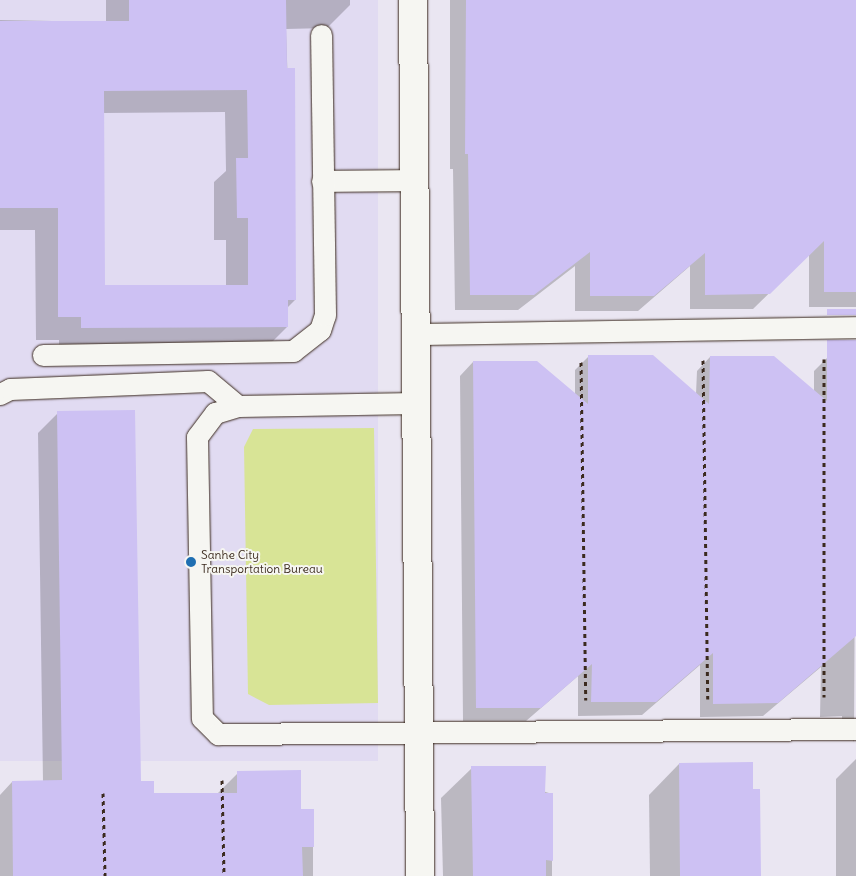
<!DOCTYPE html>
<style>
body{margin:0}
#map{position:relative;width:856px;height:876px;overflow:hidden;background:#eae6f2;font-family:Delius,sans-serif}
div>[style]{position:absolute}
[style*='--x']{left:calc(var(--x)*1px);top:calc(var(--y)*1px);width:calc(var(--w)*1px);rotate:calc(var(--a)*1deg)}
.built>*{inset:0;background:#e1dbf2;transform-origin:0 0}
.green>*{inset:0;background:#d8e496}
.shadow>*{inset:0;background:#0003}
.building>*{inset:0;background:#cdc1f3;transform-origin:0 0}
.path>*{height:3px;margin-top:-1.5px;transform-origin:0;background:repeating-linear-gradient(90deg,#3b2a1e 0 4px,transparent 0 8px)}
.roads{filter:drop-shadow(0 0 1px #3b2a1e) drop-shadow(0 0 1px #3b2a1e)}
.service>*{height:21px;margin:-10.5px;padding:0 10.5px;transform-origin:10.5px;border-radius:10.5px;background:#f6f6f2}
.minor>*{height:28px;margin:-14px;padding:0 14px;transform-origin:14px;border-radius:14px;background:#f6f6f2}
.dots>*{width:14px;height:14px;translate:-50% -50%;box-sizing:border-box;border:2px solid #f6f6f2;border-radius:50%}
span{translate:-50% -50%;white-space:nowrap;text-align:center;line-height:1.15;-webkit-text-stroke:4px #f6f6f2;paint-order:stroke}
.poi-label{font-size:12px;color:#3b2a1e}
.left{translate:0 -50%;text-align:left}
</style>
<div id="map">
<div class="built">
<i style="left:0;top:0;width:378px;height:761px"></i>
</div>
<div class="green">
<i style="clip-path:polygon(374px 428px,378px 703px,269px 705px,248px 694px,244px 447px,253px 429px)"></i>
</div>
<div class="shadow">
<i style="clip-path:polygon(evenodd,106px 0,350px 0,350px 5px,327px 28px,286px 29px,295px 300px,287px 308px,287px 327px,264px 350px,59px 351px,59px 340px,36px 340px,35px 230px,0 230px,0 20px,106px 22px,106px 0,225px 112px,226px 171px,214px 182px,214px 240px,226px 240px,226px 286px,104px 287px,103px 113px,225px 112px)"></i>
<i style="clip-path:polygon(450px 0,856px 0,856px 307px,809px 307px,809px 254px,753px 309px,690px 309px,690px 266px,638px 311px,575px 311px,575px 266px,518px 310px,455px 310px,453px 169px,450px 169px)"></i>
<i style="clip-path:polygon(589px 356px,696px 394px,697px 371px,710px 357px,814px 391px,814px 371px,828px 357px,856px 357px,854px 742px,849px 732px,842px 730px,842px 716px,820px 717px,821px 667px,763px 716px,700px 717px,700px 665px,642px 715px,578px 716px,578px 676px,526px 721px,463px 721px,460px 376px,473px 362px,575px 395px,575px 370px)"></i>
<i style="clip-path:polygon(58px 413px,140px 782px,153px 794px,217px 794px,238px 773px,300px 810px,313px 810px,313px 876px,0 876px,0 795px,12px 782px,43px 782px,38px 433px)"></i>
<i style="clip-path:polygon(856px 759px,856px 876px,836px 876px,836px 779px)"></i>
<i style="clip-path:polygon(679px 764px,752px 790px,760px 876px,650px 876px,649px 795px)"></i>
<i style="clip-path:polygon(472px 768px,552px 794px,552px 876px,443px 876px,441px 798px)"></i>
</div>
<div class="building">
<i style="clip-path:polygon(evenodd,129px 0,286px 0,287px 68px,295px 68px,296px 300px,288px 300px,288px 327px,81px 328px,81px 317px,58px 317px,58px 208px,0 208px,0 21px,129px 21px,129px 0,247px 90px,248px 158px,236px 158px,237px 218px,248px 218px,248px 285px,105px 285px,104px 91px,247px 90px)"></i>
<i style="clip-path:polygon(466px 0,856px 0,856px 292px,824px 292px,824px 241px,770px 294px,705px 295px,705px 253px,654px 296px,590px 296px,590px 252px,534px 295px,470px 295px,468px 154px,465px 154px)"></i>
<i style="left:827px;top:309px;width:29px;height:6px"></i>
<i style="clip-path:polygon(827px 340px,856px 340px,856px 636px,778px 703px,713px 704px,713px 653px,656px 702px,591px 702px,592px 664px,541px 708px,476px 708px,473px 361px,537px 361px,588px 404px,588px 355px,653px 355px,709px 404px,710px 356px,774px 356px,827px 401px)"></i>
<i style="clip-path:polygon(135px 410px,141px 781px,154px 781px,154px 793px,237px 793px,237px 771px,301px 770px,301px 809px,314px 809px,314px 847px,302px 847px,303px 876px,13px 876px,12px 781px,62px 780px,57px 411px)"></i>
<i style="clip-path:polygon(753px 762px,753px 789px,760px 789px,761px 876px,680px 876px,679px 763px)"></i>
<i style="clip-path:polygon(471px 766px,546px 766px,545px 793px,553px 793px,553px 861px,546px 860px,546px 876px,473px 876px)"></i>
</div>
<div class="path">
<i style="--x:824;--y:359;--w:338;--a:90"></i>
<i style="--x:703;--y:360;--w:339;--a:89.2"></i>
<i style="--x:581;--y:362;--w:338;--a:89.2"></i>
<i style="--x:222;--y:780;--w:96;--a:88.8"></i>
<i style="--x:103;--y:793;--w:83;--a:88.6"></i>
</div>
<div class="roads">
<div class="service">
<i style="--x:322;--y:181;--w:92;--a:-0.6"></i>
<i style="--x:416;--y:334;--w:440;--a:-0.9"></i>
<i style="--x:43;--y:355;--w:250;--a:-0.9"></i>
<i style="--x:293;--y:351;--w:34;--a:-38"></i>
<i style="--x:320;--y:330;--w:16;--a:-72"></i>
<i style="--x:325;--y:315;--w:280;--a:-90.8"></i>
<i style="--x:0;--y:394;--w:11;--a:-27"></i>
<i style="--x:10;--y:389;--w:198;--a:-2.3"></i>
<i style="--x:208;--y:381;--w:39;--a:40"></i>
<i style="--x:416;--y:403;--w:178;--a:179"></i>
<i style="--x:238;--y:406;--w:24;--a:163"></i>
<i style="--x:215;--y:413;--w:30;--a:127"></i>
<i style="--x:197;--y:437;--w:281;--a:89"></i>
<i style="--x:202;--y:718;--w:23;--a:45"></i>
<i style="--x:218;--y:734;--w:638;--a:-0.45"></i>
</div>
<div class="minor">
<i style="--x:413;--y:0;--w:876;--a:89.54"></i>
</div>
</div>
<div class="dots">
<i style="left:191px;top:562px;background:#1f6fb2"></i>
</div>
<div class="poi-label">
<span class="left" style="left:201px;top:562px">Sanhe City<br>Transportation Bureau</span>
</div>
</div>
